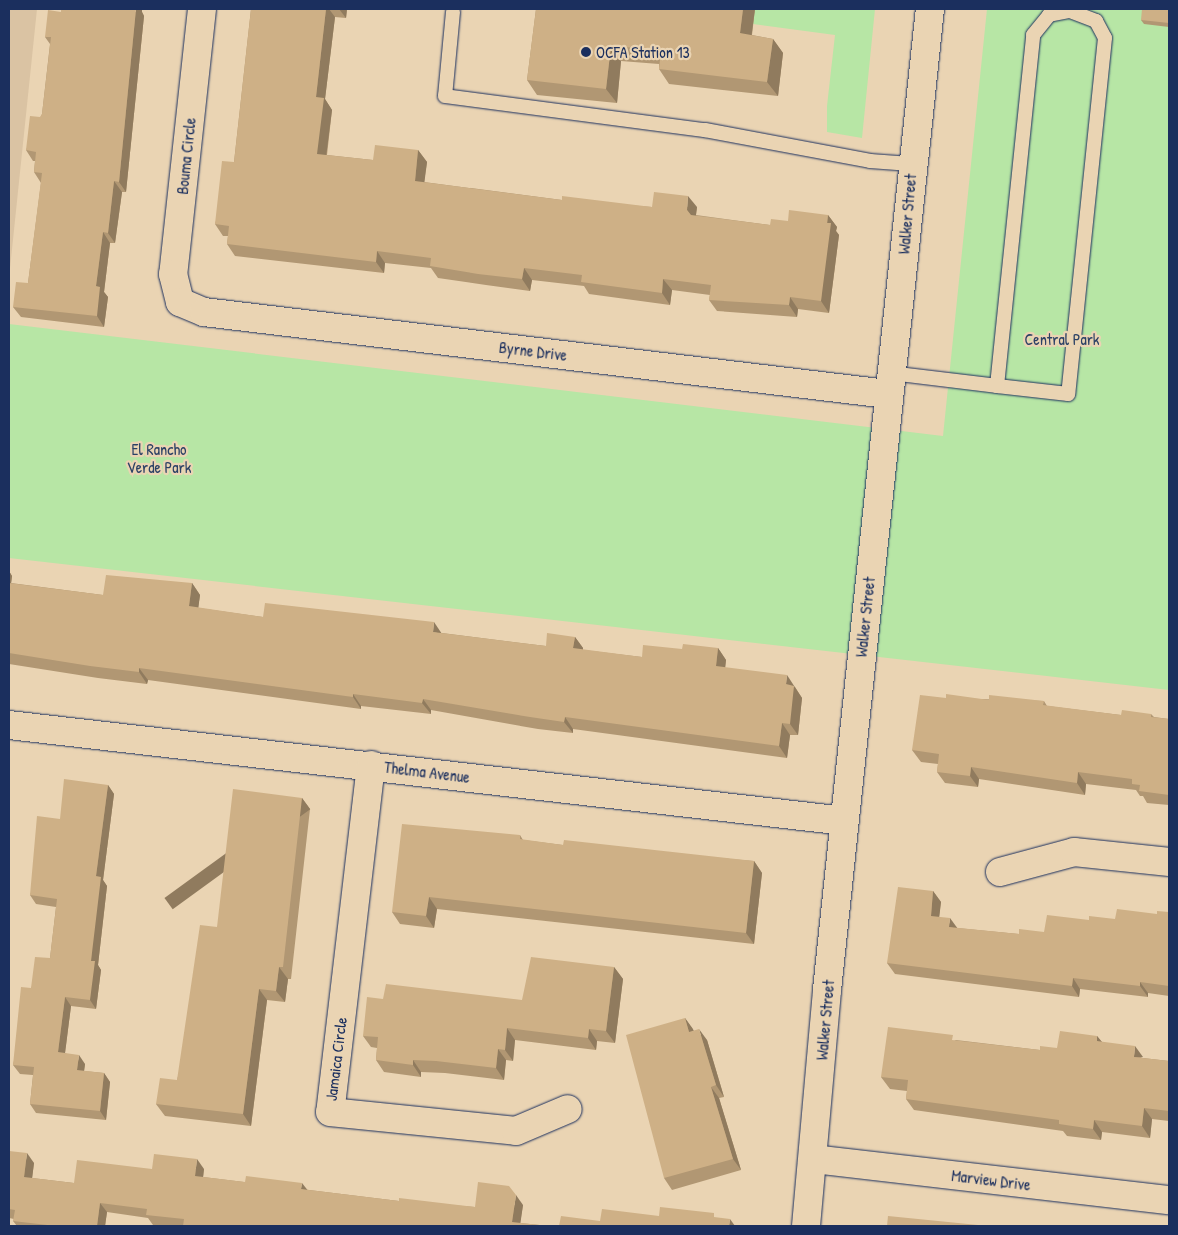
<!DOCTYPE html>
<style>
body{margin:0}
#map{position:relative;width:1178px;height:1235px;overflow:hidden;background:#ead4b3;font-family:"Patrick Hand",sans-serif}
div>[style]{position:absolute}
[style*='--x']{left:calc(var(--x)*1px);top:calc(var(--y)*1px);width:calc(var(--w)*1px);rotate:calc(var(--a)*1deg)}
.built>*{inset:0;background:#dac3a3}
.green>*{inset:0;background:#b7e6a5}
.roads{filter:drop-shadow(0 0 1px #1b2f5e) drop-shadow(0 0 1px #1b2f5e)}
.lane>*{height:14px;margin:-7px;padding:0 7px;transform-origin:7px;border-radius:7px;background:#ead4b3}
.street>*{height:28px;margin:-14px;padding:0 14px;transform-origin:14px;border-radius:14px;background:#ead4b3}
.secondary>*{height:28px;margin:-14px;padding:0 14px;transform-origin:14px;border-radius:14px;background:#ead4b3}
.wall>*{inset:0;background:#b19773}
.shaded-wall>*{inset:0;background:#907b5e;transform-origin:0 0}
.building>*{inset:0;background:#ceb086}
.dots>*{width:14px;height:14px;translate:-50% -50%;box-sizing:border-box;border:2px solid #ead4b3;border-radius:50%}
span{translate:-50% -50%;white-space:nowrap;text-align:center;line-height:1.15;-webkit-text-stroke:4.5px #ead4b3;paint-order:stroke}
.poi-label{font-size:16px;color:#1b2f5e}
.left{translate:0 -50%;text-align:left}
.street-label{font-size:16px;color:#1b2f5e}
.park-label{font-size:16px;color:#2b4165}
.frame{position:absolute;inset:0;border:10px solid #1b2f5e;pointer-events:none}
</style>
<div id="map">
<div class="built">
<i style="clip-path:polygon(9px 9px,37px 9px,9px 278px)"></i>
</div>
<div class="green">
<i style="clip-path:polygon(754px 9px,875px 9px,862px 138px,827px 132px,827px 106px,835px 35px,753px 24px)"></i>
<i style="clip-path:polygon(987px 9px,1169px 9px,1169px 690px,9px 558px,9px 324px,943px 436px)"></i>
</div>
<div class="roads">
<div class="lane">
<i style="--x:1070;--y:11;--w:28;--a:21"></i>
<i style="--x:1096;--y:21;--w:19;--a:62"></i>
<i style="--x:1105;--y:38;--w:358;--a:95.9"></i>
<i style="--x:1068;--y:394;--w:71;--a:-173.6"></i>
<i style="--x:997;--y:386;--w:353;--a:-84.1"></i>
<i style="--x:1033;--y:35;--w:26;--a:-51"></i>
<i style="--x:1049;--y:15;--w:21;--a:-11"></i>
<i style="--x:453;--y:12;--w:84;--a:95.4"></i>
<i style="--x:445;--y:96;--w:262;--a:7.5"></i>
<i style="--x:705;--y:130;--w:168;--a:10.6"></i>
<i style="--x:870;--y:161;--w:41;--a:4.2"></i>
<i style="--x:890;--y:373;--w:108;--a:6.9"></i>
</div>
<div class="street">
<i style="--x:202;--y:9;--w:267;--a:96.2"></i>
<i style="--x:173;--y:274;--w:29;--a:76"></i>
<i style="--x:180;--y:302;--w:26;--a:23"></i>
<i style="--x:204;--y:312;--w:689;--a:6.84"></i>
<i style="--x:9;--y:725;--w:841;--a:6.55"></i>
<i style="--x:371;--y:765;--w:349;--a:96.7"></i>
<i style="--x:330;--y:1112;--w:187;--a:5.8"></i>
<i style="--x:516;--y:1131;--w:56;--a:-22.9"></i>
<i style="--x:1000;--y:872;--w:77;--a:-15.1"></i>
<i style="--x:1074;--y:852;--w:96;--a:6"></i>
<i style="--x:813;--y:1159;--w:358;--a:6.6"></i>
</div>
<div class="secondary">
<i style="--x:806;--y:1226;--w:237;--a:-84.9"></i>
<i style="--x:827;--y:990;--w:986;--a:-84.01"></i>
</div>
</div>
<div class="wall">
<i style="clip-path:polygon(251px 9px,347px 9px,346px 18px,335px 17px,325px 99px,332px 110px,327px 155px,373px 160px,418px 150px,427px 162px,424px 182px,562px 200px,652px 207px,697px 207px,696px 215px,770px 225px,828px 215px,837px 227px,836px 231px,839px 235px,829px 313px,798px 309px,797px 317px,717px 311px,709px 300px,710px 295px,672px 290px,670px 305px,589px 294px,584px 286px,532px 280px,530px 291px,486px 285px,438px 278px,431px 268px,385px 263px,384px 273px,235px 256px,227px 244px,228px 236px,223px 236px,215px 224px,234px 162px)"></i>
<i style="clip-path:polygon(536px 9px,755px 9px,752px 35px,773px 39px,783px 53px,778px 96px,669px 84px,659px 69px,659px 64px,621px 61px,617px 103px,537px 95px,527px 80px)"></i>
<i style="clip-path:polygon(1169px 9px,1169px 27px,1144px 24px,1141px 20px)"></i>
<i style="clip-path:polygon(61px 12px,142px 12px,144px 16px,126px 192px,122px 192px,115px 243px,110px 243px,104px 292px,108px 297px,104px 327px,21px 317px,13px 307px,28px 283px,41px 183px,34px 172px,35px 161px,33px 161px,26px 150px,42px 114px,50px 44px,45px 37px)"></i>
<i style="clip-path:polygon(9px 571px,12px 576px,11px 583px,103px 595px,192px 583px,200px 595px,198px 608px,263px 617px,442px 633px,546px 646px,575px 637px,583px 648px,583px 650px,642px 657px,682px 649px,718px 648px,726px 660px,725px 668px,795px 687px,802px 698px,798px 735px,790px 735px,787px 758px,573px 729px,573px 733px,538px 729px,431px 710px,431px 714px,361px 706px,361px 709px,148px 680px,147px 684px,98px 678px,9px 664px)"></i>
<i style="clip-path:polygon(946px 698px,1044px 701px,1047px 706px,1121px 715px,1151px 714px,1154px 717px,1169px 719px,1169px 805px,1147px 803px,1143px 796px,1140px 796px,1136px 790px,1086px 784px,1085px 795px,979px 779px,978px 787px,945px 783px,937px 772px,938px 764px,921px 762px,912px 750px)"></i>
<i style="clip-path:polygon(108px 785px,114px 794px,103px 880px,107px 886px,98px 965px,101px 970px,96px 1009px,71px 1006px,65px 1053px,85px 1064px,84px 1071px,104px 1073px,110px 1082px,106px 1120px,36px 1113px,30px 1104px,33px 1075px,20px 1074px,13px 1065px,31px 988px,50px 958px,56px 907px,36px 904px,30px 895px,60px 819px)"></i>
<i style="clip-path:polygon(302px 798px,310px 809px,291px 979px,288px 979px,285px 1002px,267px 1000px,251px 1126px,165px 1116px,156px 1104px,177px 1080px,217px 927px)"></i>
<i style="clip-path:polygon(520px 835px,523px 840px,563px 845px,754px 861px,762px 873px,754px 944px,437px 909px,434px 928px,400px 924px,392px 912px)"></i>
<i style="clip-path:polygon(933px 891px,941px 902px,939px 917px,957px 928px,1019px 934px,1044px 932px,1089px 920px,1115px 919px,1157px 914px,1169px 912px,1169px 996px,1148px 993px,1148px 997px,1080px 989px,1079px 997px,895px 974px,887px 963px)"></i>
<i style="clip-path:polygon(614px 967px,623px 979px,615px 1043px,597px 1041px,596px 1050px,515px 1040px,513px 1061px,506px 1060px,504px 1080px,445px 1073px,421px 1072px,421px 1077px,384px 1072px,376px 1060px,377px 1048px,371px 1047px,363px 1036px,383px 999px,522px 1000px)"></i>
<i style="clip-path:polygon(685px 1018px,693px 1030px,707px 1040px,724px 1097px,719px 1098px,741px 1170px,672px 1190px,664px 1178px)"></i>
<i style="clip-path:polygon(1097px 1036px,1102px 1042px,1143px 1058px,1169px 1061px,1169px 1121px,1152px 1119px,1150px 1138px,1102px 1132px,1101px 1140px,1067px 1136px,1063px 1131px,914px 1110px,906px 1099px,907px 1091px,890px 1089px,881px 1077px,956px 1040px,1040px 1050px,1057px 1048px)"></i>
<i style="clip-path:polygon(9px 1151px,34px 1163px,32px 1178px,74px 1183px,152px 1169px,204px 1169px,203px 1177px,399px 1201px,475px 1207px,523px 1205px,520px 1223px,549px 1226px,166px 1226px,153px 1225px,148px 1218px,107px 1212px,105px 1226px,17px 1226px,13px 1221px,14px 1219px,9px 1218px)"></i>
</div>
<div class="shaded-wall">
<i style="clip-path:polygon(136px 9px,142px 9px,142px 12px,144px 16px,126px 192px,119px 182px)"></i>
<i style="clip-path:polygon(326px 9px,329px 9px,335px 17px,325px 99px,332px 110px,325px 165px,317px 154px,316px 97px)"></i>
<i style="clip-path:polygon(339px 9px,347px 9px,346px 18px)"></i>
<i style="clip-path:polygon(743px 9px,755px 9px,750px 47px,740px 33px)"></i>
<i style="clip-path:polygon(773px 39px,783px 53px,778px 96px,767px 82px)"></i>
<i style="clip-path:polygon(611px 46px,621px 61px,617px 103px,606px 89px)"></i>
<i style="clip-path:polygon(418px 150px,427px 162px,423px 193px,415px 181px)"></i>
<i style="clip-path:polygon(114px 181px,122px 192px,115px 243px,108px 233px)"></i>
<i style="clip-path:polygon(688px 196px,697px 207px,695px 222px,687px 210px)"></i>
<i style="clip-path:polygon(828px 215px,837px 227px,836px 231px,839px 235px,829px 313px,821px 301px)"></i>
<i style="clip-path:polygon(103px 232px,110px 243px,104px 292px,108px 297px,104px 327px,97px 316px,96px 286px)"></i>
<i style="clip-path:polygon(377px 251px,385px 263px,384px 273px,376px 262px)"></i>
<i style="clip-path:polygon(524px 268px,532px 280px,530px 291px,522px 279px)"></i>
<i style="clip-path:polygon(663px 279px,672px 290px,670px 305px,662px 293px)"></i>
<i style="clip-path:polygon(790px 297px,798px 309px,797px 317px,789px 305px)"></i>
<i style="clip-path:polygon(9px 571px,12px 576px,11px 584px,9px 587px)"></i>
<i style="clip-path:polygon(192px 583px,200px 595px,197px 618px,189px 606px)"></i>
<i style="clip-path:polygon(434px 622px,442px 634px,433px 632px)"></i>
<i style="clip-path:polygon(575px 637px,583px 648px,582px 660px,573px 648px)"></i>
<i style="clip-path:polygon(718px 648px,726px 660px,724px 678px,716px 666px)"></i>
<i style="clip-path:polygon(139px 668px,148px 680px,147px 684px,139px 672px)"></i>
<i style="clip-path:polygon(787px 675px,802px 698px,798px 735px,790px 724px,786px 684px)"></i>
<i style="clip-path:polygon(353px 694px,361px 706px,361px 709px,353px 697px)"></i>
<i style="clip-path:polygon(423px 699px,431px 710px,431px 714px,422px 703px)"></i>
<i style="clip-path:polygon(565px 717px,573px 729px,573px 733px,564px 722px)"></i>
<i style="clip-path:polygon(782px 723px,790px 735px,787px 758px,779px 746px)"></i>
<i style="clip-path:polygon(971px 767px,979px 779px,978px 787px,970px 776px)"></i>
<i style="clip-path:polygon(1078px 772px,1086px 784px,1085px 795px,1077px 783px)"></i>
<i style="clip-path:polygon(108px 785px,114px 794px,103px 880px,107px 886px,98px 965px,101px 970px,96px 1009px,90px 1000px,91px 961px,96px 876px)"></i>
<i style="left:302px;top:798px;width:14px;height:170px;rotate:54deg"></i>
<i style="clip-path:polygon(754px 861px,762px 873px,754px 944px,746px 933px)"></i>
<i style="clip-path:polygon(933px 891px,941px 902px,938px 927px,931px 916px)"></i>
<i style="clip-path:polygon(429px 897px,437px 909px,434px 928px,426px 916px)"></i>
<i style="clip-path:polygon(950px 918px,958px 929px,949px 927px)"></i>
<i style="clip-path:polygon(279px 967px,288px 979px,285px 1002px,276px 991px)"></i>
<i style="clip-path:polygon(614px 967px,623px 979px,615px 1043px,606px 1031px)"></i>
<i style="clip-path:polygon(1073px 978px,1080px 989px,1079px 997px,1072px 986px)"></i>
<i style="clip-path:polygon(1140px 982px,1148px 993px,1148px 997px,1140px 986px)"></i>
<i style="clip-path:polygon(259px 989px,267px 1000px,251px 1126px,243px 1114px)"></i>
<i style="clip-path:polygon(65px 997px,71px 1006px,64px 1061px,58px 1052px)"></i>
<i style="clip-path:polygon(685px 1018px,693px 1029px,697px 1043px,689px 1032px)"></i>
<i style="clip-path:polygon(507px 1028px,515px 1040px,513px 1061px,505px 1050px)"></i>
<i style="clip-path:polygon(589px 1029px,597px 1041px,596px 1050px,588px 1038px)"></i>
<i style="clip-path:polygon(699px 1029px,707px 1040px,724px 1097px,716px 1085px)"></i>
<i style="clip-path:polygon(1097px 1036px,1106px 1047px,1097px 1041px)"></i>
<i style="clip-path:polygon(1135px 1046px,1143px 1057px,1134px 1057px)"></i>
<i style="clip-path:polygon(498px 1049px,506px 1060px,504px 1080px,496px 1068px)"></i>
<i style="clip-path:polygon(79px 1055px,85px 1064px,83px 1079px,77px 1070px)"></i>
<i style="clip-path:polygon(413px 1060px,421px 1072px,421px 1077px,413px 1065px)"></i>
<i style="clip-path:polygon(104px 1073px,110px 1082px,106px 1120px,100px 1111px)"></i>
<i style="clip-path:polygon(711px 1087px,719px 1098px,741px 1170px,733px 1159px)"></i>
<i style="clip-path:polygon(1144px 1108px,1152px 1119px,1150px 1138px,1142px 1126px)"></i>
<i style="clip-path:polygon(1094px 1120px,1102px 1132px,1101px 1140px,1093px 1129px)"></i>
<i style="clip-path:polygon(27px 1153px,34px 1163px,31px 1187px,24px 1177px)"></i>
<i style="clip-path:polygon(197px 1159px,204px 1169px,202px 1186px,195px 1176px)"></i>
<i style="clip-path:polygon(302px 1183px,309px 1192px,301px 1189px)"></i>
<i style="clip-path:polygon(516px 1195px,523px 1205px,520px 1226px,512px 1222px)"></i>
<i style="clip-path:polygon(100px 1203px,107px 1212px,105px 1226px,97px 1226px)"></i>
<i style="clip-path:polygon(730px 1219px,735px 1226px,729px 1226px)"></i>
</div>
<div class="building">
<i style="clip-path:polygon(61px 9px,136px 9px,119px 182px,114px 181px,108px 233px,103px 232px,96px 286px,100px 287px,97px 316px,13px 307px,16px 282px,28px 283px,42px 173px,34px 172px,36px 152px,26px 150px,30px 116px,40px 117px,42px 114px,51px 37px,45px 37px,48px 10px,61px 12px)"></i>
<i style="clip-path:polygon(251px 9px,326px 9px,316px 97px,324px 98px,317px 154px,373px 160px,375px 145px,418px 150px,415px 181px,562px 200px,562px 196px,652px 207px,654px 192px,688px 196px,687px 210px,691px 215px,770px 225px,771px 219px,788px 221px,789px 210px,828px 215px,827px 223px,831px 223px,821px 301px,790px 297px,789px 305px,709px 300px,711px 285px,663px 279px,662px 293px,581px 282px,582px 275px,524px 268px,522px 279px,478px 274px,430px 266px,431px 258px,377px 251px,376px 262px,227px 244px,229px 226px,215px 224px,222px 161px,234px 162px)"></i>
<i style="clip-path:polygon(536px 9px,743px 9px,740px 33px,773px 39px,767px 82px,659px 69px,661px 50px,611px 46px,606px 89px,527px 80px)"></i>
<i style="clip-path:polygon(1142px 9px,1169px 9px,1169px 23px,1141px 20px)"></i>
<i style="clip-path:polygon(106px 575px,192px 583px,189px 606px,263px 617px,265px 603px,434px 622px,433px 632px,546px 646px,547px 633px,575px 637px,573px 648px,642px 657px,643px 645px,682px 649px,683px 644px,718px 648px,716px 666px,787px 675px,786px 684px,794px 686px,790px 724px,782px 723px,779px 746px,565px 717px,564px 722px,530px 717px,423px 699px,422px 703px,353px 694px,353px 697px,139px 668px,139px 672px,90px 666px,9px 653px,9px 583px,103px 595px)"></i>
<i style="clip-path:polygon(946px 694px,989px 700px,989px 695px,1044px 701px,1043px 705px,1121px 715px,1122px 710px,1151px 714px,1151px 717px,1169px 719px,1169px 795px,1139px 791px,1140px 785px,1132px 784px,1132px 779px,1078px 772px,1077px 783px,971px 767px,970px 776px,937px 772px,939px 754px,912px 750px,920px 695px,946px 698px)"></i>
<i style="clip-path:polygon(64px 779px,108px 785px,96px 876px,101px 877px,91px 961px,95px 961px,90px 1000px,65px 997px,58px 1052px,79px 1055px,77px 1070px,104px 1073px,100px 1111px,30px 1104px,34px 1067px,13px 1065px,21px 987px,31px 988px,35px 957px,50px 958px,57px 899px,30px 895px,37px 816px,60px 819px)"></i>
<i style="clip-path:polygon(233px 789px,302px 798px,283px 967px,279px 967px,276px 991px,259px 989px,243px 1114px,156px 1104px,160px 1078px,177px 1080px,200px 925px,217px 927px)"></i>
<i style="clip-path:polygon(402px 824px,520px 835px,520px 839px,563px 845px,564px 840px,754px 861px,746px 933px,429px 897px,426px 916px,392px 912px)"></i>
<i style="clip-path:polygon(898px 887px,933px 891px,931px 916px,950px 918px,949px 927px,1019px 934px,1019px 929px,1044px 932px,1047px 915px,1089px 920px,1089px 916px,1115px 919px,1117px 909px,1157px 914px,1157px 911px,1169px 912px,1169px 986px,1140px 982px,1140px 986px,1073px 978px,1072px 986px,887px 963px)"></i>
<i style="clip-path:polygon(531px 957px,614px 967px,606px 1031px,589px 1029px,588px 1038px,507px 1028px,505px 1050px,498px 1049px,496px 1068px,436px 1061px,413px 1060px,413px 1065px,376px 1060px,378px 1037px,363px 1036px,367px 997px,383px 999px,386px 984px,522px 1000px)"></i>
<i style="clip-path:polygon(685px 1018px,689px 1032px,699px 1029px,716px 1085px,711px 1087px,733px 1159px,664px 1178px,626px 1035px)"></i>
<i style="clip-path:polygon(888px 1027px,953px 1035px,952px 1040px,1040px 1050px,1040px 1046px,1057px 1048px,1060px 1031px,1097px 1036px,1097px 1041px,1135px 1046px,1134px 1057px,1169px 1061px,1169px 1111px,1144px 1108px,1142px 1126px,1094px 1120px,1093px 1129px,1059px 1124px,1059px 1120px,906px 1099px,908px 1080px,881px 1077px)"></i>
<i style="clip-path:polygon(9px 1151px,27px 1153px,24px 1177px,74px 1183px,77px 1160px,152px 1169px,154px 1154px,197px 1159px,195px 1176px,245px 1182px,246px 1176px,302px 1183px,301px 1189px,399px 1201px,399px 1198px,475px 1207px,478px 1182px,509px 1186px,516px 1195px,512px 1222px,549px 1226px,183px 1226px,184px 1219px,146px 1215px,147px 1209px,100px 1203px,97px 1226px,56px 1226px,13px 1221px,15px 1210px,9px 1209px)"></i>
<i style="clip-path:polygon(660px 1207px,714px 1213px,714px 1217px,730px 1219px,729px 1226px,559px 1226px,561px 1216px,600px 1221px,602px 1209px,659px 1216px)"></i>
<i style="clip-path:polygon(888px 1216px,988px 1226px,887px 1226px)"></i>
</div>
<div class="dots">
<i style="left:586px;top:52px;background:#1b2f5e"></i>
</div>
<div class="poi-label">
<span class="left" style="left:596px;top:52px">OCFA Station 13</span>
</div>
<div class="street-label">
<span style="left:186px;top:156px;rotate:-84deg">Bouma Circle</span>
<span style="left:907px;top:214px;rotate:-85deg">Walker Street</span>
<span style="left:533px;top:351px;rotate:7deg">Byrne Drive</span>
<span style="left:865px;top:617px;rotate:-84deg">Walker Street</span>
<span style="left:427px;top:772px;rotate:7deg">Thelma Avenue</span>
<span style="left:825px;top:1020px;rotate:-85deg">Walker Street</span>
<span style="left:336px;top:1059px;rotate:-83deg">Jamaica Circle</span>
<span style="left:991px;top:1180px;rotate:7deg">Marview Drive</span>
</div>
<div class="park-label">
<span style="left:1062px;top:339px">Central Park</span>
<span style="left:159px;top:458px">El Rancho<br>Verde Park</span>
</div>
<div class="frame"></div>
</div>
